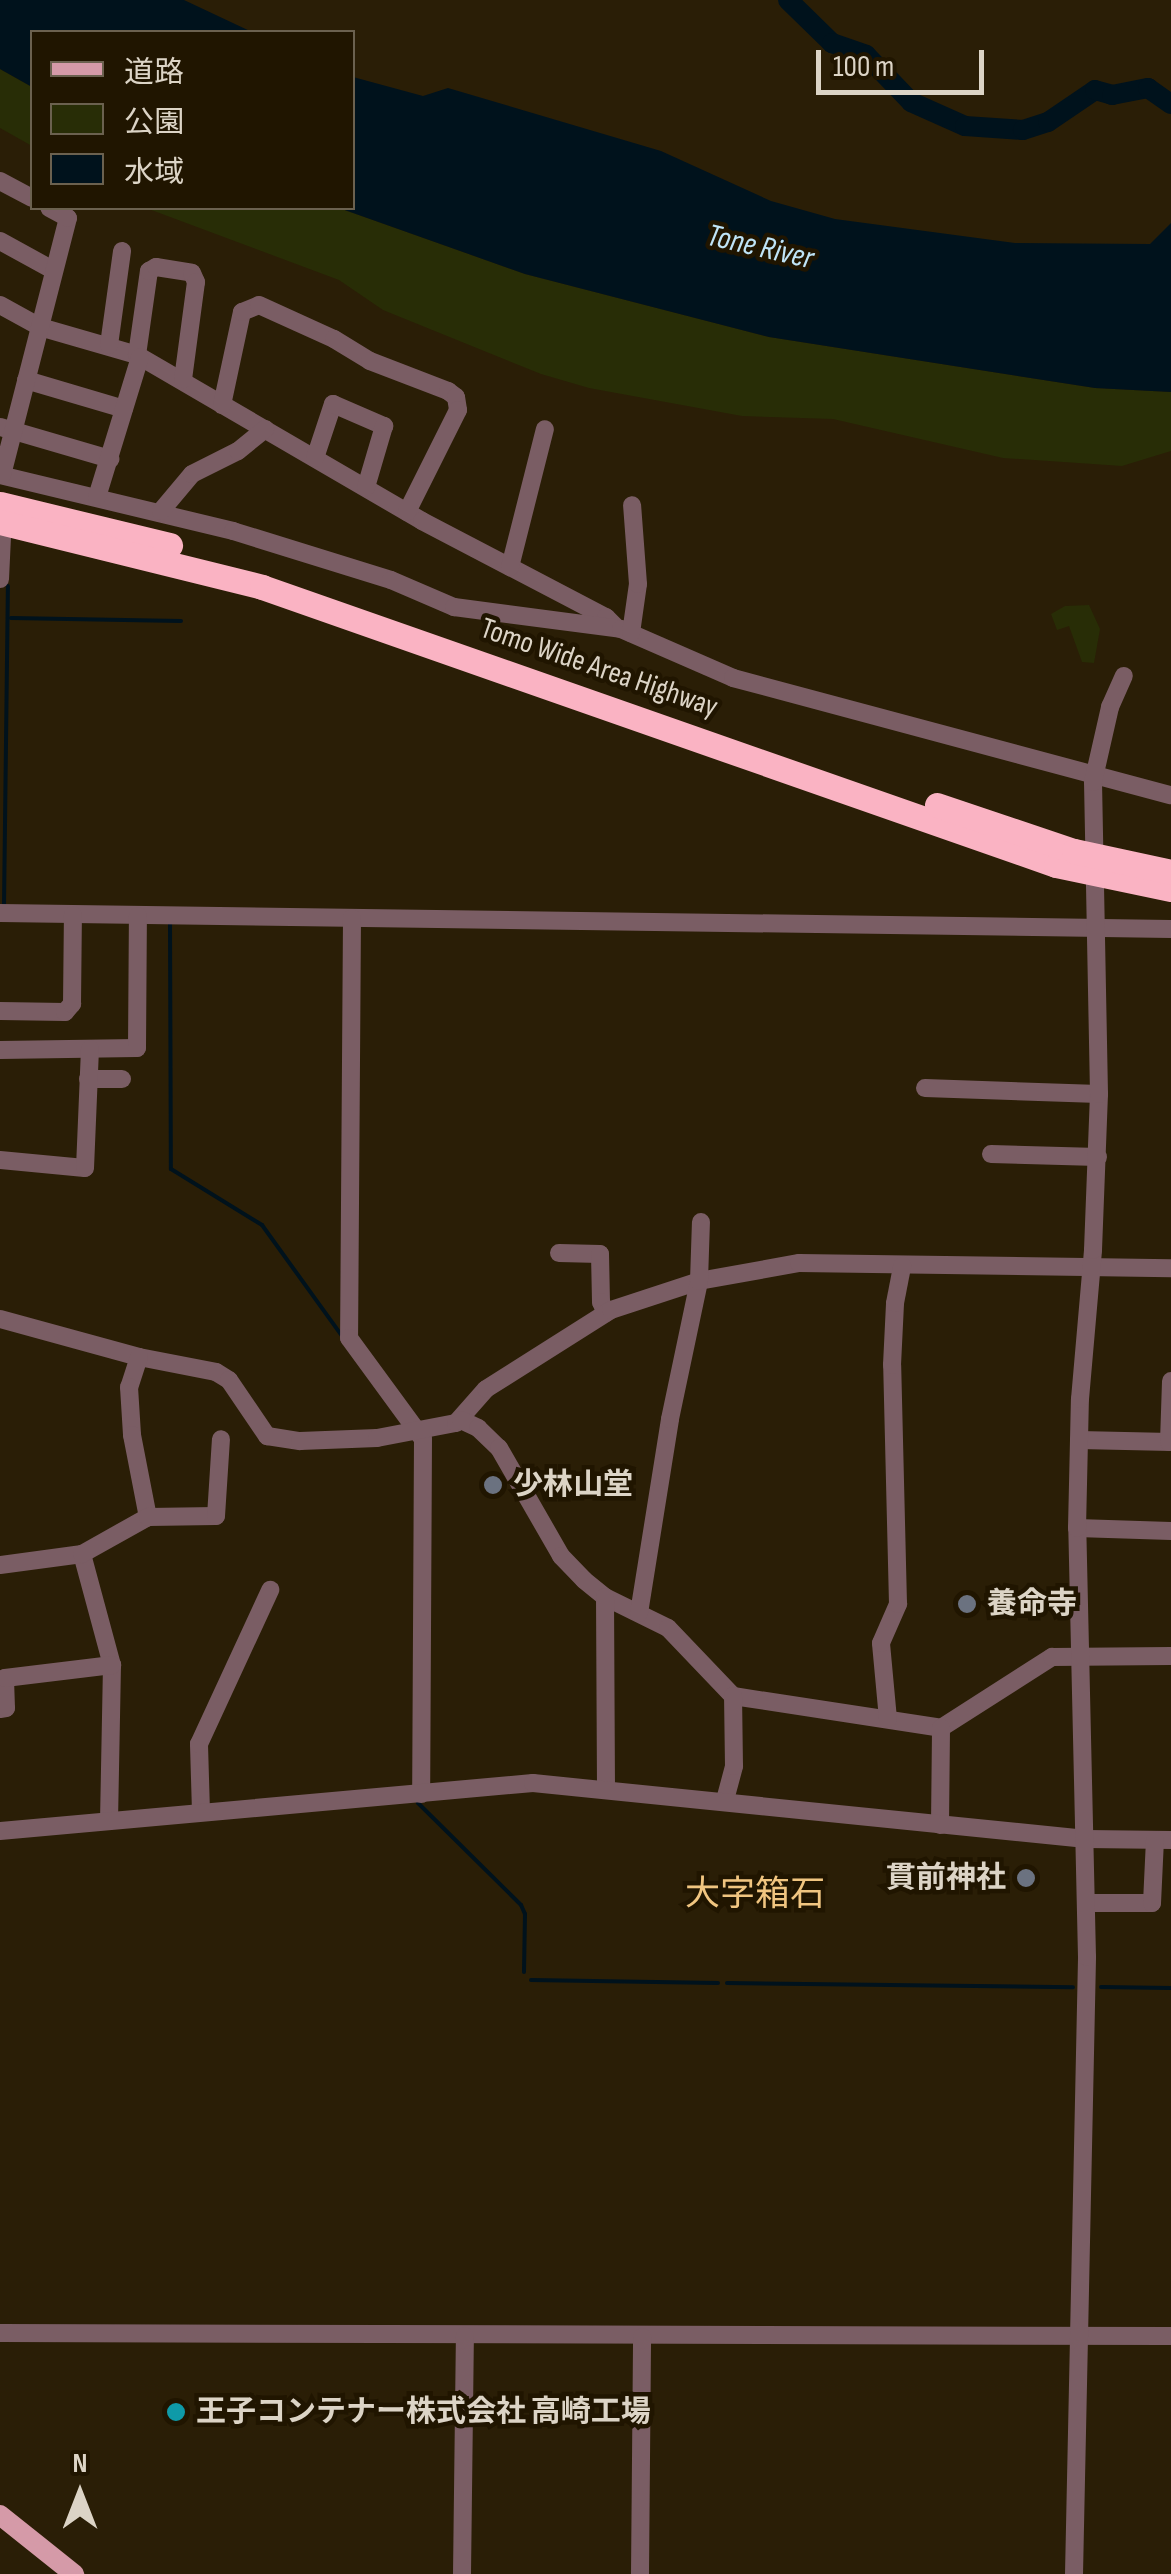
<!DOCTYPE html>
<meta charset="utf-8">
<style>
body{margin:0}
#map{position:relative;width:1171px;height:2574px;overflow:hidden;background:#2a1e06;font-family:"Sofia Sans Condensed","Noto Sans JP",sans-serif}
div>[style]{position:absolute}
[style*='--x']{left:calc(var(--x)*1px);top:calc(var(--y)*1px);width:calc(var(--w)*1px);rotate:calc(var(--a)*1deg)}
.green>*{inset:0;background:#282d06}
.water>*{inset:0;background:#00121c}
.stream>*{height:4px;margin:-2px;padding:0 2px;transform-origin:2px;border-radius:2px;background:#00121c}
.river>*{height:20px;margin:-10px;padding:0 10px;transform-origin:10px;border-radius:10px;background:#00121c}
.minor>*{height:18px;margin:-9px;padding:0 9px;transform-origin:9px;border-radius:9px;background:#7a5d64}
.major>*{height:20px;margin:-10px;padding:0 10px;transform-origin:10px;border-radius:10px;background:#d59aa8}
.highway>*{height:25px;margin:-12.5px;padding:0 12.5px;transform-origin:12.5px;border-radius:12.5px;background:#fab3c3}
.dots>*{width:28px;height:28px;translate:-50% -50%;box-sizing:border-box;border:5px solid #201500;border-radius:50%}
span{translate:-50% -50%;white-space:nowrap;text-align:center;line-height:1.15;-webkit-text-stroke:9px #201500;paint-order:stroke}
.street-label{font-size:30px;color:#dcd4c6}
.poi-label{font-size:30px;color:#dcd4c6;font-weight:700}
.left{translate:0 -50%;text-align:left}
.right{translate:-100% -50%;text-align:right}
.water-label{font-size:32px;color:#bfe4f7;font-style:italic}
.quarter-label{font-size:35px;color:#f0c580}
.legend{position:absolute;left:30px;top:30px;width:325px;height:180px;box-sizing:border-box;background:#201500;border:2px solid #6b614f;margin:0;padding:12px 18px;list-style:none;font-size:30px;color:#dcd4c6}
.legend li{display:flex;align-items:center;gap:20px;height:50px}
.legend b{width:50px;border:2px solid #6b614f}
.north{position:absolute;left:30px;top:2444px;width:100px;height:100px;-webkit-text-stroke:8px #201500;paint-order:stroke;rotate:0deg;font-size:28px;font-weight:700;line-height:40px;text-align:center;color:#dcd4c6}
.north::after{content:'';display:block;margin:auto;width:35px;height:45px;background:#dcd4c6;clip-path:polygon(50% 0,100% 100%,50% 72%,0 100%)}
.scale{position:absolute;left:816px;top:50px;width:168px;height:45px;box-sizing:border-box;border:5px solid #dcd4c6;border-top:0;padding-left:12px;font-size:30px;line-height:35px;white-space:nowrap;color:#dcd4c6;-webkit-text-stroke:8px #201500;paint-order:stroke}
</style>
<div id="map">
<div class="green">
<i style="clip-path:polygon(0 69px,32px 87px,32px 146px,0 128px)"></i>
<i style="clip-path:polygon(146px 208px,339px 208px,525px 274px,769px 337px,1095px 388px,1171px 392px,1171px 451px,1122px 466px,1003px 458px,833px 419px,742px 416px,589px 388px,541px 374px,383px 310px,339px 280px)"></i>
<i style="clip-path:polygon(1089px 605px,1100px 629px,1094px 663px,1082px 662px,1069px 626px,1057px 630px,1051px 614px,1065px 606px)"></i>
</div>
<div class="water">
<i style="clip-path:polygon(0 0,184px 0,252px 32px,32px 32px,32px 87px,0 69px)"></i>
<i style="clip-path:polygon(353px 77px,423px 96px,448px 88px,661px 151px,771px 201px,835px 219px,1015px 243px,1150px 244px,1171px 223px,1171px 392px,1095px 388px,769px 337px,525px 274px,339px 208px,352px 208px)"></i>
</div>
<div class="stream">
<i style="--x:11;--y:618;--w:170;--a:1"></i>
<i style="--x:4;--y:906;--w:320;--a:-89.3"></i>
<i style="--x:170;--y:923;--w:246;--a:89.8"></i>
<i style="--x:171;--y:1169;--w:107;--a:31.6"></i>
<i style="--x:262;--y:1225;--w:137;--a:54.2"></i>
<i style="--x:418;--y:1803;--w:145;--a:44.7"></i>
<i style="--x:521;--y:1905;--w:10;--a:66"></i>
<i style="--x:525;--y:1914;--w:58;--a:91"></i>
<i style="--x:531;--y:1980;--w:187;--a:0.9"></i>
<i style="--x:727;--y:1983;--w:346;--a:0.7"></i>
<i style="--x:1101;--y:1987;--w:70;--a:0.8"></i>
</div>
<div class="river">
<i style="--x:788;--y:0;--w:62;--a:44.3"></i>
<i style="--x:832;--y:43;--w:36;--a:19"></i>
<i style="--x:866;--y:55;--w:65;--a:46.2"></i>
<i style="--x:911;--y:102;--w:59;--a:24"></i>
<i style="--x:965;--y:126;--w:58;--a:3.9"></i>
<i style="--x:1023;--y:130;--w:26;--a:-18"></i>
<i style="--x:1048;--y:122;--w:57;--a:-34.2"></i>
<i style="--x:1095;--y:90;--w:18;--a:16"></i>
<i style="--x:1112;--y:95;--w:37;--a:-11"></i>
<i style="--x:1148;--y:88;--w:28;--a:35"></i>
</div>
<div class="minor">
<i style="--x:0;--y:181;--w:36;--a:28"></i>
<i style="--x:0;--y:241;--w:60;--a:28.7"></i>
<i style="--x:0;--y:305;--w:46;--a:28.8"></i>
<i style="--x:40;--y:327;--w:101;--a:16.1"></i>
<i style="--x:137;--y:355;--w:330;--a:30.2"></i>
<i style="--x:422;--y:521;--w:208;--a:27.6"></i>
<i style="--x:606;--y:617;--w:16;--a:45"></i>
<i style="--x:109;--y:345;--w:95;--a:-82.1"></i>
<i style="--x:137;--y:355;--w:85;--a:-81.9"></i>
<i style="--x:149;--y:271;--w:8;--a:-30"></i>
<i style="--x:156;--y:267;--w:36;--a:9"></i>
<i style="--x:192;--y:273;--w:10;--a:66"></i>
<i style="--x:196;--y:282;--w:98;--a:97.6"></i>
<i style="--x:26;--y:380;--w:102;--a:16.5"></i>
<i style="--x:222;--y:405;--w:95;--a:-77.9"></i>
<i style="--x:242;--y:312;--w:18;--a:-22"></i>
<i style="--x:259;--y:305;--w:82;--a:24.4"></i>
<i style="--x:334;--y:339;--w:42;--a:31.4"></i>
<i style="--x:370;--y:361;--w:84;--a:21"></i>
<i style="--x:448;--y:391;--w:10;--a:37"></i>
<i style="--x:456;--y:397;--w:13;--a:81"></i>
<i style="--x:458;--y:410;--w:114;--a:116.6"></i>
<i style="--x:0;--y:427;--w:115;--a:16.2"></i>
<i style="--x:315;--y:458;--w:57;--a:-71.6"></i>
<i style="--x:333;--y:404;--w:56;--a:23.3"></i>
<i style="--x:384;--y:426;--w:64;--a:106.4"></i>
<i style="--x:0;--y:475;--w:240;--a:13.5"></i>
<i style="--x:233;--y:531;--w:165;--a:17.2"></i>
<i style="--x:391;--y:580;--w:69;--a:23.2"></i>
<i style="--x:454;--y:607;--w:168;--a:7.5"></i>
<i style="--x:621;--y:629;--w:122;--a:23.6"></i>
<i style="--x:733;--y:678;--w:453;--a:15"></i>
<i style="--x:2;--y:475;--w:265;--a:-75.6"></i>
<i style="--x:68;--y:218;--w:21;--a:-152"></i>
<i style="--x:97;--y:497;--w:146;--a:-72.9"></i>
<i style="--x:161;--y:511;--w:48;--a:-50"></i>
<i style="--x:192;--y:474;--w:51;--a:-26.6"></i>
<i style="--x:238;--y:451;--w:35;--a:-39"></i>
<i style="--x:510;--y:567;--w:142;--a:-75.8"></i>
<i style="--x:0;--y:579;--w:64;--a:-87.3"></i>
<i style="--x:631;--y:633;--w:49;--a:-81.9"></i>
<i style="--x:638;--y:584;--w:79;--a:-94.3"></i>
<i style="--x:0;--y:913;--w:1171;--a:0.78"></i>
<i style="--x:352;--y:918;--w:420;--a:90.4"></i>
<i style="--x:349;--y:1338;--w:125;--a:53.8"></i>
<i style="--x:423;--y:1439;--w:355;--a:90.3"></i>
<i style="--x:0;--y:1011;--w:65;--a:0.9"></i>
<i style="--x:65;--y:1012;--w:11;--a:-49"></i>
<i style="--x:72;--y:1004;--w:89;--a:-89.4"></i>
<i style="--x:0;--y:1050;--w:137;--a:-0.8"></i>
<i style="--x:137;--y:1048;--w:132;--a:-89.6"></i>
<i style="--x:88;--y:1079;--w:34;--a:0"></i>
<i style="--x:925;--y:1088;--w:174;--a:2"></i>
<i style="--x:991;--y:1154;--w:107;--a:1.6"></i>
<i style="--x:0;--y:1160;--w:85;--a:5.4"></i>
<i style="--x:85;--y:1168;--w:119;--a:-87.6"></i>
<i style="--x:559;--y:1253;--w:41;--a:1.4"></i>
<i style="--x:600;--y:1254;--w:48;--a:88.8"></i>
<i style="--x:601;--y:1302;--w:12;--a:66"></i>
<i style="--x:0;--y:1319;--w:144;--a:15.3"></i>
<i style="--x:139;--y:1357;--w:78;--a:11"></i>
<i style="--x:216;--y:1372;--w:15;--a:32"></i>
<i style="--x:229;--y:1380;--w:68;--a:55.8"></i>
<i style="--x:267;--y:1436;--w:33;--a:9"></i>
<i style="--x:300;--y:1441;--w:77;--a:-2.2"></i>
<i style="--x:377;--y:1438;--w:80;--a:-10.8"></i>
<i style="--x:456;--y:1423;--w:45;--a:-48.6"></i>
<i style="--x:486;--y:1389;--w:148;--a:-32.3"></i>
<i style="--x:611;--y:1310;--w:93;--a:-18.2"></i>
<i style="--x:699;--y:1281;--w:102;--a:-10.2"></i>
<i style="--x:799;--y:1263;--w:372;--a:0.8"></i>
<i style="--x:139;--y:1357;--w:32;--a:108"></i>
<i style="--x:129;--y:1387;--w:48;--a:86.4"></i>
<i style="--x:132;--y:1435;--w:84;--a:79"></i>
<i style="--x:461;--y:1420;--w:19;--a:25"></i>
<i style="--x:478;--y:1428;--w:29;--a:44"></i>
<i style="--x:499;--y:1448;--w:125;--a:60.1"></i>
<i style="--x:561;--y:1556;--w:33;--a:46"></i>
<i style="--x:584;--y:1580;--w:27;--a:39"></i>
<i style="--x:605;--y:1597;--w:70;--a:26.2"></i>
<i style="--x:668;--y:1628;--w:94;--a:46.3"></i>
<i style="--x:733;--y:1696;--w:210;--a:8.7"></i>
<i style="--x:941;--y:1728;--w:132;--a:-32.6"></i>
<i style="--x:1052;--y:1657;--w:119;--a:-0.5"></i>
<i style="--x:1079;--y:1440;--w:92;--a:1.2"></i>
<i style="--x:1169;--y:1442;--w:61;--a:-88.1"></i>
<i style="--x:1077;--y:1528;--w:94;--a:1.8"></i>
<i style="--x:82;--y:1554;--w:115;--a:74.9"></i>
<i style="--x:112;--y:1665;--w:156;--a:91.1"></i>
<i style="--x:0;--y:1565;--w:83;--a:-7.6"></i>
<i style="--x:82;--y:1554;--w:76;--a:-29.3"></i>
<i style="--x:148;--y:1517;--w:68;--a:-0.8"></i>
<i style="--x:216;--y:1516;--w:77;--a:-86.3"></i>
<i style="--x:605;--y:1597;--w:191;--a:89.7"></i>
<i style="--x:639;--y:1613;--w:196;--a:-80.9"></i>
<i style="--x:670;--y:1419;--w:141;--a:-78.1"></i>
<i style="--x:699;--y:1281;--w:59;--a:-88.1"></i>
<i style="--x:0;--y:1709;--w:6;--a:-9"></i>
<i style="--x:6;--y:1708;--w:30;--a:-92"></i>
<i style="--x:5;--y:1678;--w:108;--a:-6.9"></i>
<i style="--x:888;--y:1719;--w:76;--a:-95.3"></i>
<i style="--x:881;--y:1643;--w:43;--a:-66.4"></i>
<i style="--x:898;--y:1604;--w:239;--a:-91.4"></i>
<i style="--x:892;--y:1365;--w:62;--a:-87.2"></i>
<i style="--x:895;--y:1303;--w:38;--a:-79"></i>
<i style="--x:725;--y:1800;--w:35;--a:-75"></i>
<i style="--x:734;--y:1766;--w:70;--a:-90.8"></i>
<i style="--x:201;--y:1812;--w:68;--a:-91.7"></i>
<i style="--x:199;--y:1744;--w:170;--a:-65.2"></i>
<i style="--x:940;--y:1825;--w:97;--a:-89.4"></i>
<i style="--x:0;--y:1831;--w:535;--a:-5.15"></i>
<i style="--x:533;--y:1783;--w:556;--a:5.78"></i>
<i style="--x:1086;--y:1839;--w:85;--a:0.7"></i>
<i style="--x:1087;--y:1903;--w:65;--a:0"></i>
<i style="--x:1152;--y:1903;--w:63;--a:-87.3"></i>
<i style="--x:0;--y:2333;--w:1171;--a:0.15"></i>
<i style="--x:462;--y:2574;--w:238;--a:-89.3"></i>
<i style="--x:640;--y:2574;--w:237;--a:-89.5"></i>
<i style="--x:1074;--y:2574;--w:617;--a:-88.79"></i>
<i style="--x:1087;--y:1957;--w:429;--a:-91.3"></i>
<i style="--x:1077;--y:1528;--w:129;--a:-88.7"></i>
<i style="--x:1080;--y:1399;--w:150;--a:-85"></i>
<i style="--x:1093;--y:1250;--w:156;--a:-87.8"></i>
<i style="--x:1099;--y:1094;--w:312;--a:-91.1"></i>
<i style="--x:1093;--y:782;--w:77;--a:-77.2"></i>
<i style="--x:1110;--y:707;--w:34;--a:-66"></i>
</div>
<div class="major">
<i style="--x:0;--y:2515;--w:95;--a:38.6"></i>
</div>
<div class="highway">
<i style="--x:0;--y:504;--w:175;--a:13.6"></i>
<i style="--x:0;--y:522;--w:270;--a:13.9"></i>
<i style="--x:262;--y:587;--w:841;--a:19.3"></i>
<i style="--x:1056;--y:865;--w:117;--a:11.8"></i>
<i style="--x:937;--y:805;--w:145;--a:18.6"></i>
<i style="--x:1074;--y:851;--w:99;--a:12.2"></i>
</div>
<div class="dots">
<i style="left:493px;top:1485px;background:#6b7280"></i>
<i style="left:967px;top:1604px;background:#6b7280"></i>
<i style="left:1026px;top:1878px;background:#6b7280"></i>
<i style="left:176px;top:2412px;background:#0f9aa8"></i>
</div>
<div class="street-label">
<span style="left:599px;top:668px;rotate:19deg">Tomo Wide Area Highway</span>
</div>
<div class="poi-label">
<span class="left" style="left:513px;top:1485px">少林山堂</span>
<span class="left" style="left:987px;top:1604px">養命寺</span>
<span class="right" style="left:1006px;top:1878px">貫前神社</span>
<span class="left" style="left:196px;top:2412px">王子コンテナー株式会社 高崎工場</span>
</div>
<div class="water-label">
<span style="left:760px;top:248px;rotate:13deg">Tone River</span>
</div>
<div class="quarter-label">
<span style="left:755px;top:1895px">大字箱石</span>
</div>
<ul class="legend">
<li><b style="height:12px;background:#d59aa8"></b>道路</li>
<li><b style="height:28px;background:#282d06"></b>公園</li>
<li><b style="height:28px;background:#00121c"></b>水域</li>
</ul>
<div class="north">N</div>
<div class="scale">100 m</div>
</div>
